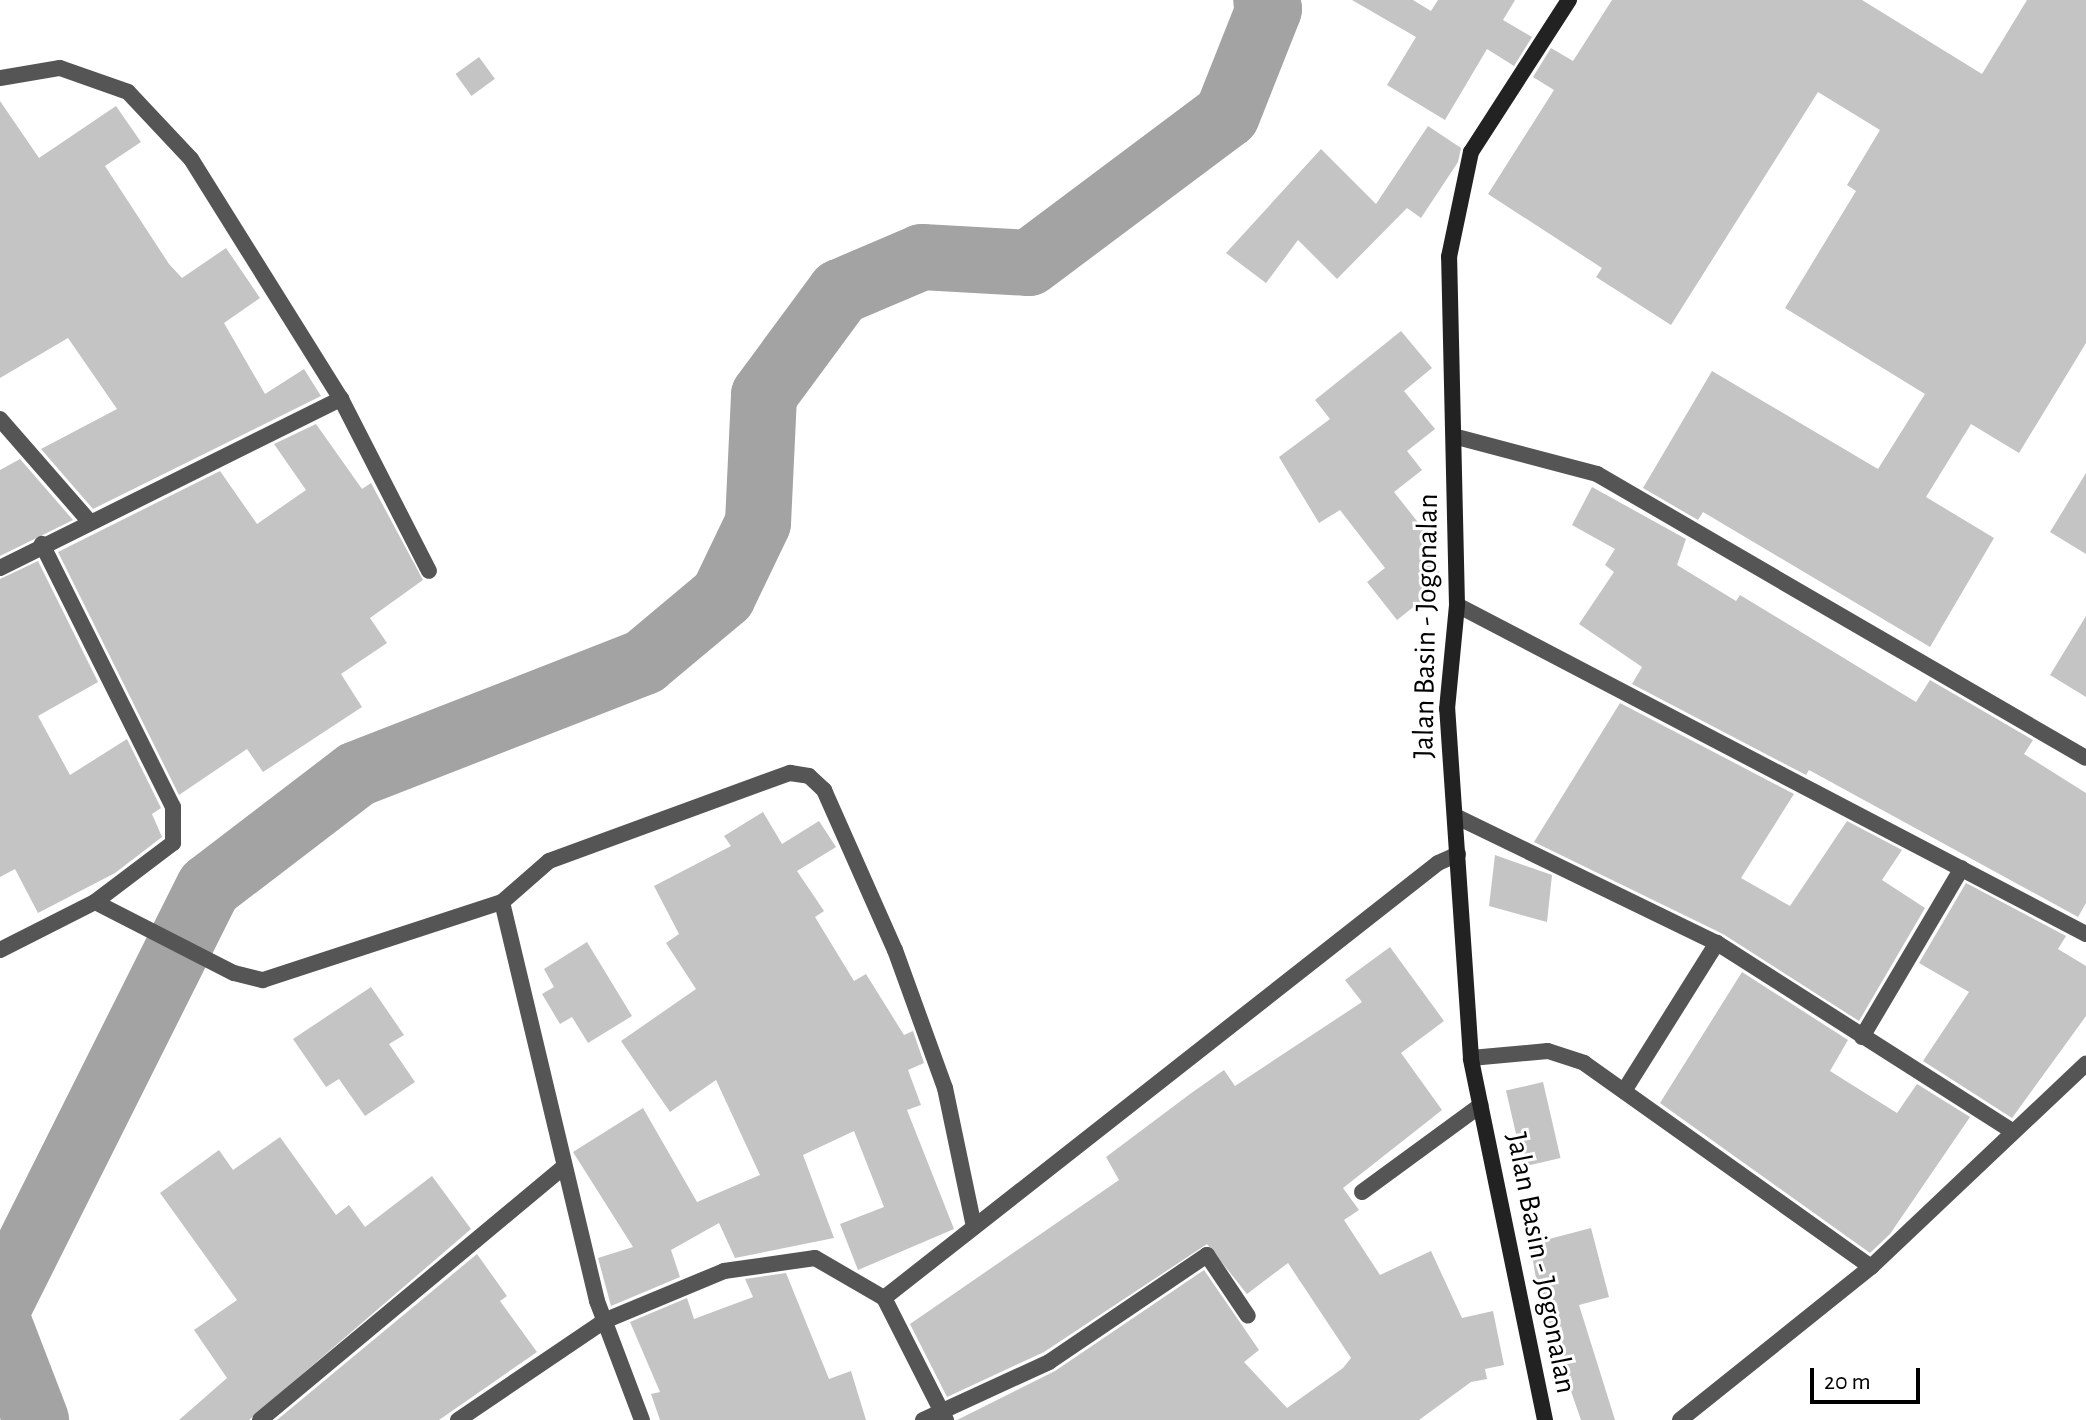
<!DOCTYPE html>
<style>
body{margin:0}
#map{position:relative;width:2086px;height:1420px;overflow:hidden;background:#fff;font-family:"Alegreya Sans",sans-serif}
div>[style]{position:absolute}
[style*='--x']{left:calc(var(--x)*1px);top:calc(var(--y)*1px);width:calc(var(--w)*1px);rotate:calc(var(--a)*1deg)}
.river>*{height:66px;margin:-33px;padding:0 33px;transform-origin:33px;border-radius:33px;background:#a3a3a3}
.building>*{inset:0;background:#c4c4c4;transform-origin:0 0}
.minor>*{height:16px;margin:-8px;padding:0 8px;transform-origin:8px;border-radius:8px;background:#555}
.secondary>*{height:16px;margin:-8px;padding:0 8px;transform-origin:8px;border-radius:8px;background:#222}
span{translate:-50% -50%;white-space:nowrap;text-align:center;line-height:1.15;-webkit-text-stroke:6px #fff;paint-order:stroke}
.street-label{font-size:30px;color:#000}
.scale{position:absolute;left:1810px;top:1368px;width:110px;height:36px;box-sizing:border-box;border:4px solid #000;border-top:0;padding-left:10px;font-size:24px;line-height:28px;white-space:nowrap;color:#000;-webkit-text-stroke:6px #fff;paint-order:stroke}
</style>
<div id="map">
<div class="river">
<i style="--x:0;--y:1304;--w:466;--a:-63.4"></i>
<i style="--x:209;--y:887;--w:186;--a:-37.4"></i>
<i style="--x:357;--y:774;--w:308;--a:-21.3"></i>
<i style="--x:644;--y:662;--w:103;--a:-39.9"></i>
<i style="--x:723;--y:596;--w:81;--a:-64.4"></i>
<i style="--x:758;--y:523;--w:128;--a:-87.3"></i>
<i style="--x:764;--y:395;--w:128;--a:-53.6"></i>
<i style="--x:840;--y:292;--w:89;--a:-23.1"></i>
<i style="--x:922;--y:257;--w:107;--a:3.2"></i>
<i style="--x:1029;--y:263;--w:247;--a:-36.8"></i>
<i style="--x:1227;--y:115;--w:114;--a:-68.4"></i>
<i style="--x:1269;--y:9;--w:9;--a:-108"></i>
<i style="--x:0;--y:1326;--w:101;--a:69"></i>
</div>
<div class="building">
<i style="clip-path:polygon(1352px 0,1413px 0,1431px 11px,1438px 0,1515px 0,1503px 20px,1532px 37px,1514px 66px,1487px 49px,1445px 120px,1387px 85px,1416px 37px)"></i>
<i style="clip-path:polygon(1612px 0,1862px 0,1982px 74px,2027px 0,2086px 0,2086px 343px,2019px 453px,1971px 424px,1926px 497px,1994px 538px,1930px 647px,1703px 512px,1698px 520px,1643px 488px,1712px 371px,1878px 469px,1925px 394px,1785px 308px,1856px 191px,1847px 185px,1880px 130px,1818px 92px,1671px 325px,1596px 277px,1602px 268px,1488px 194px,1554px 90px,1533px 77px,1551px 48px,1573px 61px)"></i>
<i style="left:479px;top:57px;width:27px;height:29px;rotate:54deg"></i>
<i style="clip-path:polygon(0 101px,39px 158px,116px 106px,141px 142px,105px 166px,169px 264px,182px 278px,226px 248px,260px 298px,224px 323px,265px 394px,304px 369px,321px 396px,93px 509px,41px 449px,117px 409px,68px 338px,0 378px)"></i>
<i style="clip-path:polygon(1428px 126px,1461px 148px,1458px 162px,1421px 218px,1407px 208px,1337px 279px,1298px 240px,1266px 283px,1226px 253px,1321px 149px,1376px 204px)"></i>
<i style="clip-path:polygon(1401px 331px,1432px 368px,1404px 391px,1435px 429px,1407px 451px,1422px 470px,1394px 492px,1428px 535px,1420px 541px,1445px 582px,1397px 620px,1367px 582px,1385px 568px,1340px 510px,1319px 523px,1279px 457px,1330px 419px,1315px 400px)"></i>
<i style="clip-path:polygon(316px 424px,362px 489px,371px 483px,423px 580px,370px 618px,387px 643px,341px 674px,362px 707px,263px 772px,247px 749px,179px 795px,58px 552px,220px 471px,257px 524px,306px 490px,274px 444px)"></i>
<i style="clip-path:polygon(20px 459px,73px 520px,0 556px,0 470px)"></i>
<i style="clip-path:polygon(2086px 473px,2086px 554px,2050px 532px)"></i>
<i style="clip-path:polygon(1592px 487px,1686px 539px,1677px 565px,1736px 601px,1740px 595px,1916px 702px,1930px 680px,2033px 740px,2024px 754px,2086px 793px,2086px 903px,2078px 917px,1809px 770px,1806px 775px,1632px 684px,1642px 667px,1579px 624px,1614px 572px,1605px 565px,1615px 549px,1572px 525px)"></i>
<i style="clip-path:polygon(38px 561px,98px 682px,38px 716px,70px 775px,127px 739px,161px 808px,152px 814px,162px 837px,115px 873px,38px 913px,15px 869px,0 877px,0 579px)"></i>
<i style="clip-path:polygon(2086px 616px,2086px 697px,2050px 675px)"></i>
<i style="clip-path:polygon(1620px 703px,1794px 794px,1741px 878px,1790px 906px,1847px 821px,1902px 850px,1882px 880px,1925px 908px,1859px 1021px,1723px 934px,1534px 842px)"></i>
<i style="clip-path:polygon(763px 812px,782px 844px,819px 821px,836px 847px,797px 871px,824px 911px,815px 917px,854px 981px,866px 974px,904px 1035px,913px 1031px,924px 1063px,908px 1070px,921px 1105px,907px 1110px,954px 1229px,858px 1270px,840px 1224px,884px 1207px,854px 1131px,803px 1155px,834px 1238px,735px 1258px,719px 1223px,671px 1250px,680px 1277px,611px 1306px,598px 1258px,633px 1247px,573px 1152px,643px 1108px,697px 1202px,760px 1175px,716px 1080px,670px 1112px,621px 1041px,696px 989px,666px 943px,679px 934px,654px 886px,731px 846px,724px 836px)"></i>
<i style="clip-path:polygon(1495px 855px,1552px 875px,1547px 922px,1489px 906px)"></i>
<i style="clip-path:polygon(1966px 883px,2066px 936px,2058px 949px,2086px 966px,2086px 1016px,2012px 1118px,1923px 1061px,1969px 992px,1919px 963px)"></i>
<i style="clip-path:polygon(587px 942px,632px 1016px,588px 1043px,572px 1017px,560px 1024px,542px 994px,554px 987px,544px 969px)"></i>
<i style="clip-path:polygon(1390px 947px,1444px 1021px,1401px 1053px,1442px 1110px,1343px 1188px,1359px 1210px,1344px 1220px,1380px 1275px,1431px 1251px,1462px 1318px,1493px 1311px,1504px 1365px,1485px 1369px,1487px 1379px,1471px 1382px,1419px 1420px,957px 1420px,1055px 1371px,1204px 1270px,1259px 1350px,1244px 1362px,1287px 1408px,1343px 1368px,1351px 1358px,1288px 1263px,1247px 1294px,1207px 1244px,1044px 1352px,947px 1397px,910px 1324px,1119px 1180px,1106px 1157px,1190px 1094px,1224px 1070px,1235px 1086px,1362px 1002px,1345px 980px)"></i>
<i style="clip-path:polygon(1742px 972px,1848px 1040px,1830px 1071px,1897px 1113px,1917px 1084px,1970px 1117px,1890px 1234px,1870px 1253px,1660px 1103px)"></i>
<i style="clip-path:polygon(371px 987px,404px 1035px,389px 1044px,415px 1082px,365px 1116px,339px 1079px,326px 1087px,293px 1039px)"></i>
<i style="left:1543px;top:1082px;width:78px;height:38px;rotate:77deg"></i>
<i style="clip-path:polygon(280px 1137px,336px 1215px,349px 1205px,365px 1227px,432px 1176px,471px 1229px,249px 1420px,179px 1420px,227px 1378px,194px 1330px,237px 1300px,160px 1193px,219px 1150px,233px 1170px)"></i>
<i style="clip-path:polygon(1591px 1228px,1609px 1297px,1579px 1305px,1615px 1420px,1581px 1420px,1540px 1302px,1530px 1244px)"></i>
<i style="clip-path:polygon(477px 1254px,507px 1296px,500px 1301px,537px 1352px,439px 1420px,277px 1420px)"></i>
<i style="clip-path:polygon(786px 1273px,829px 1379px,851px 1371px,866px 1420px,660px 1420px,651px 1394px,660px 1392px,630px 1322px,687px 1298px,694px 1319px,753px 1297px,745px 1279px)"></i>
</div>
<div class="minor">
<i style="--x:0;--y:78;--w:61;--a:-9.5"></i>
<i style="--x:60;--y:68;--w:72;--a:19.4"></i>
<i style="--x:128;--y:92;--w:92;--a:46.8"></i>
<i style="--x:191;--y:159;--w:283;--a:58"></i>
<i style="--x:341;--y:399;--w:193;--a:62.9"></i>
<i style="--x:0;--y:419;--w:135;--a:48.9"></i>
<i style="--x:1457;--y:437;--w:145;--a:14.8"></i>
<i style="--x:1597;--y:474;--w:565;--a:30.15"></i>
<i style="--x:0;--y:568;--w:381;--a:-26.4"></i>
<i style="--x:1457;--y:605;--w:710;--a:27.61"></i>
<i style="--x:1455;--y:816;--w:291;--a:25.9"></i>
<i style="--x:1717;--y:943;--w:348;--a:32.5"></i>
<i style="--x:95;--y:902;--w:156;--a:27.1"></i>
<i style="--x:234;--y:973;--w:30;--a:14"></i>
<i style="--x:263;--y:980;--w:251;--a:-18.1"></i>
<i style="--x:502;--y:902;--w:62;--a:-41.1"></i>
<i style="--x:549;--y:861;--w:257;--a:-20.1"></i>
<i style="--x:790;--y:773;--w:19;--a:9"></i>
<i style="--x:809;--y:776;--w:21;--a:43"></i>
<i style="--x:824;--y:790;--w:175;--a:66.1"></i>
<i style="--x:895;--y:950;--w:147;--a:70.1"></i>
<i style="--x:945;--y:1088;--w:142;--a:78.2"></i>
<i style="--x:502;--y:902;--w:410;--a:76.6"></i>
<i style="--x:597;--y:1301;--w:127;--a:69.3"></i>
<i style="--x:0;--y:950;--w:106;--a:-26.8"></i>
<i style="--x:95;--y:902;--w:98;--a:-37.1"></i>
<i style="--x:173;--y:843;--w:36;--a:-90"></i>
<i style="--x:173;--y:807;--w:294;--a:-116.5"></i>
<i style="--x:1862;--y:1037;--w:196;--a:-59.4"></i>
<i style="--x:1471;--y:1058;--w:77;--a:-5.2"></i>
<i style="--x:1548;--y:1051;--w:38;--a:18"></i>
<i style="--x:1584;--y:1063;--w:352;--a:35.4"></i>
<i style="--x:1624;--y:1091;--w:175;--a:-57.9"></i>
<i style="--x:1362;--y:1192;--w:147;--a:-36.2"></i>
<i style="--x:260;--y:1420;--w:393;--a:-39.8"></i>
<i style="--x:458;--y:1420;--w:176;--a:-34.1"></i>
<i style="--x:604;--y:1321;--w:130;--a:-22.6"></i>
<i style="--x:724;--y:1271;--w:92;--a:-8.1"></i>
<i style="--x:815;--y:1258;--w:80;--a:30.1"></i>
<i style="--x:923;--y:1420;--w:139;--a:-24.7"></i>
<i style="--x:1049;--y:1362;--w:191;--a:-34.1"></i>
<i style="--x:1207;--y:1255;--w:73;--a:56.1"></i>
<i style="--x:946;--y:1420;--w:137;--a:-116.9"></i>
<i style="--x:884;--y:1298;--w:704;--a:-38.14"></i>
<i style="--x:1438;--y:863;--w:22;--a:-24"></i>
<i style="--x:1680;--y:1420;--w:245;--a:-38.7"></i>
<i style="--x:1871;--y:1267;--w:296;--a:-43.4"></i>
</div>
<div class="secondary">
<i style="--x:1545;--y:1420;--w:369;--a:-101.6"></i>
<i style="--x:1471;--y:1058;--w:350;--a:-93.9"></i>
<i style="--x:1447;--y:709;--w:104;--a:-84.5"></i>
<i style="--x:1457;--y:605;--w:348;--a:-91.3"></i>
<i style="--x:1449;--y:257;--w:107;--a:-78.2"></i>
<i style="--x:1471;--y:152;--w:181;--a:-57.2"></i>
</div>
<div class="street-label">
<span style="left:1426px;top:626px;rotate:-89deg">Jalan Basin - Jogonalan</span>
<span style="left:1541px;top:1263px;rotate:79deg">Jalan Basin - Jogonalan</span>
</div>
<div class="scale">20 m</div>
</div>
